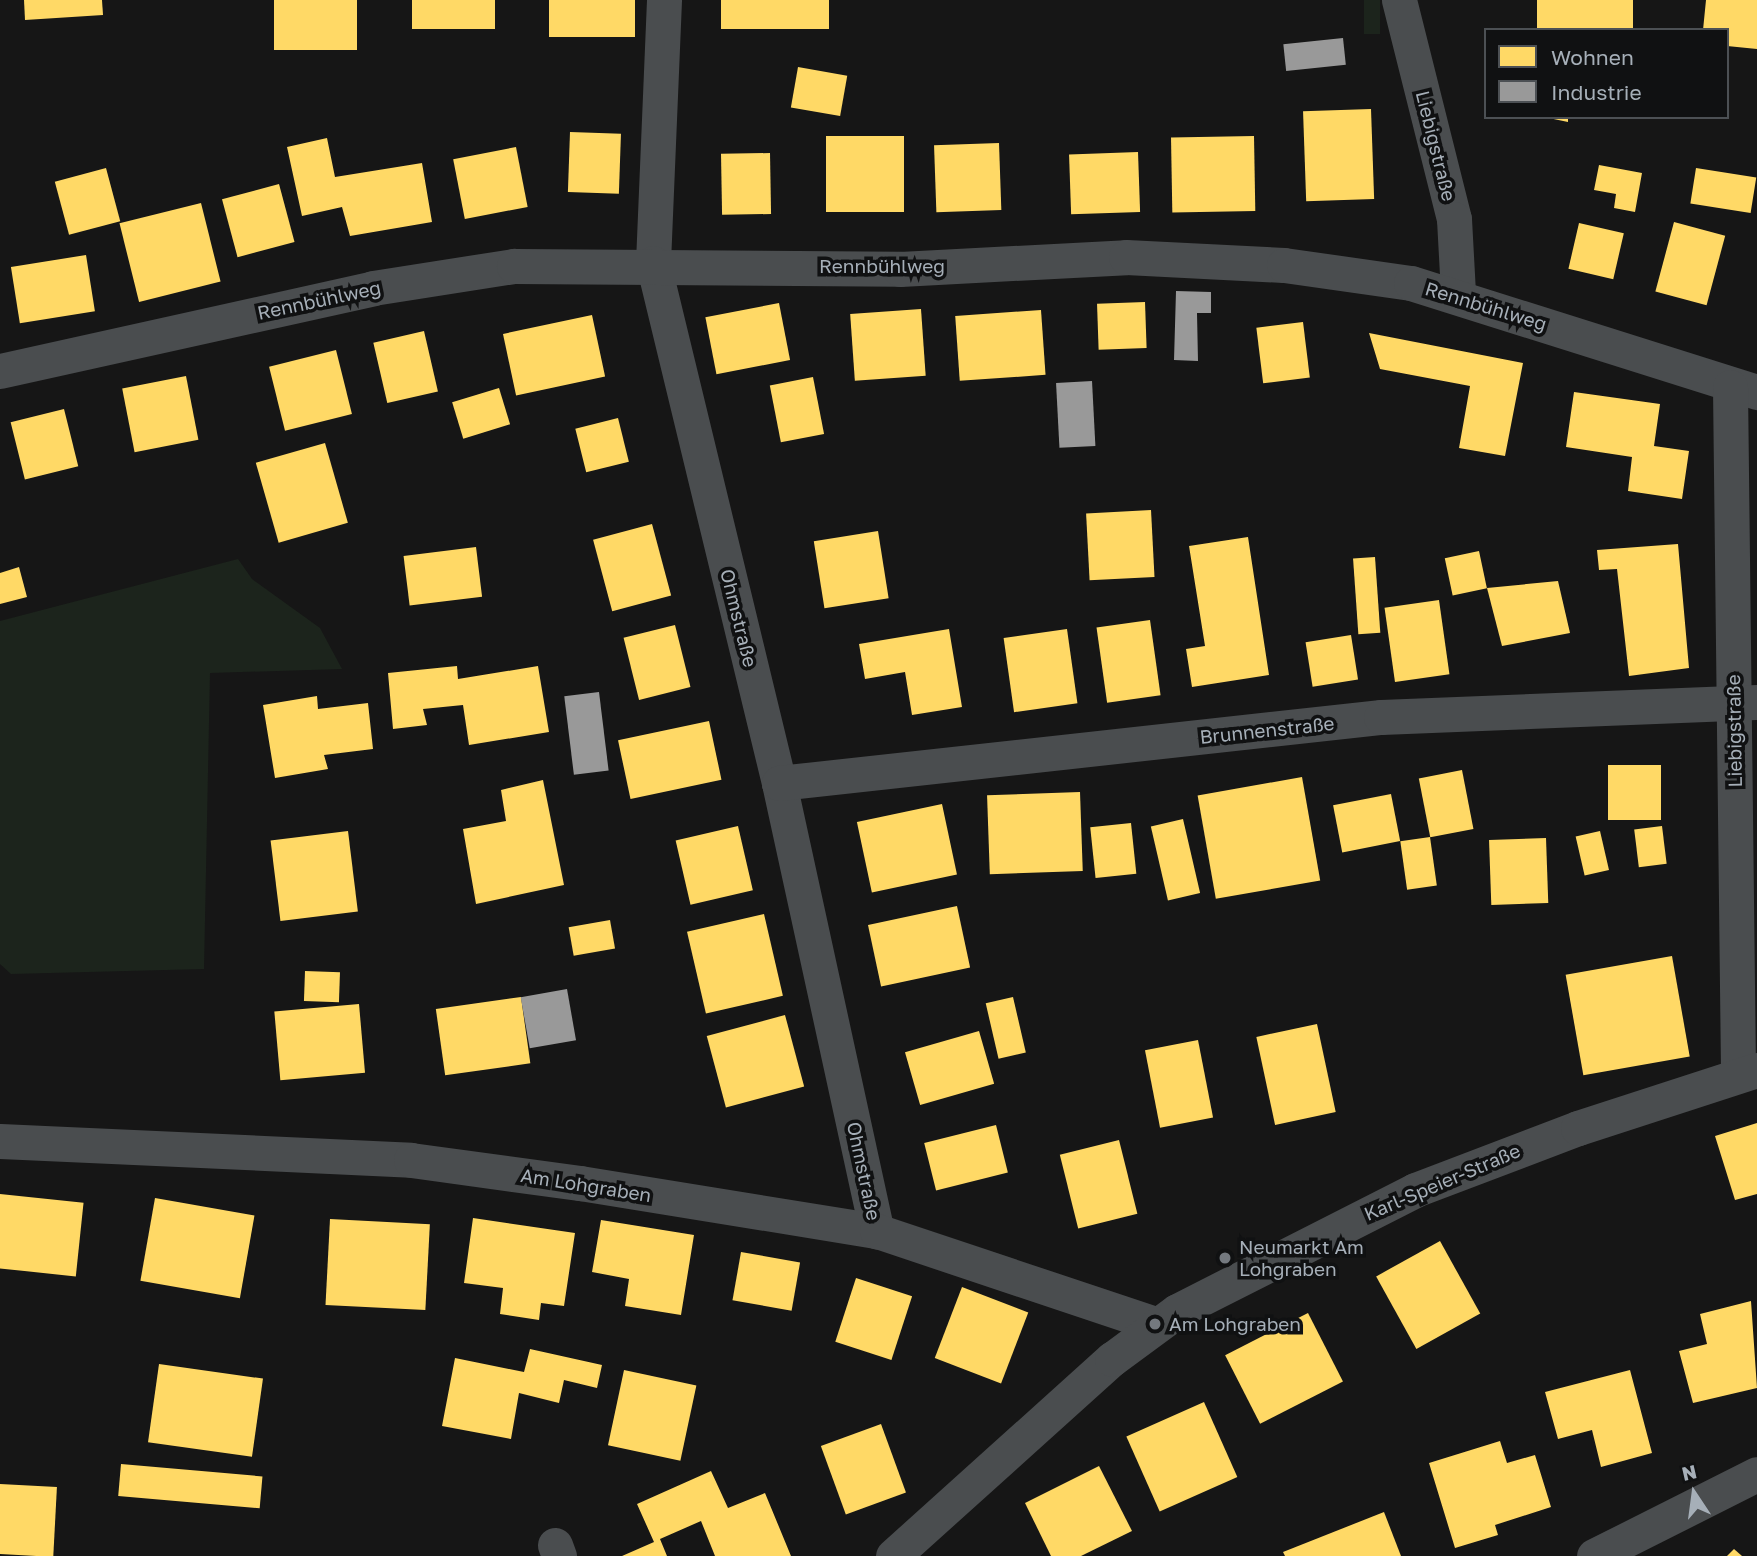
<!DOCTYPE html>
<meta charset="utf-8">
<style>
body{margin:0}
#map{position:relative;width:1757px;height:1556px;overflow:hidden;background:#161616;font-family:"Golos Text",sans-serif}
div>[style]{position:absolute}
[style*='--x']{left:calc(var(--x)*1px);top:calc(var(--y)*1px);width:calc(var(--w)*1px);rotate:calc(var(--a)*1deg)}
.green>*{inset:0;background:#1c241c;transform-origin:0 0}
.homes>*{inset:0;background:#ffd966;transform-origin:0 0}
.industry>*{inset:0;background:#999;transform-origin:0 0}
.minor>*{height:35px;margin:-17.5px;padding:0 17.5px;transform-origin:17.5px;border-radius:17.5px;background:#4a4d4f}
.dots>*{width:19px;height:19px;translate:-50% -50%;box-sizing:border-box;border:4px solid #101112;border-radius:50%}
span{translate:-50% -50%;white-space:nowrap;text-align:center;line-height:1.15;-webkit-text-stroke:7px #101112;paint-order:stroke}
.street-label{font-size:19px;color:#a6afb8}
.poi-label{font-size:19px;color:#a6afb8}
.left{translate:0 -50%;text-align:left}
.legend{position:absolute;left:1484px;top:28px;width:245px;height:91px;box-sizing:border-box;background:#101112;border:2px solid #4c5054;margin:0;padding:9px 12px;list-style:none;font-size:21px;color:#a6afb8}
.legend li{display:flex;align-items:center;gap:14px;height:35px}
.legend b{width:35px;border:2px solid #4c5054}
.north{position:absolute;left:1659px;top:1458px;width:70px;height:70px;-webkit-text-stroke:5px #101112;paint-order:stroke;rotate:347deg;font-size:19px;font-weight:700;line-height:28px;text-align:center;color:#a6afb8}
.north::after{content:'';display:block;margin:auto;width:24px;height:32px;background:#a6afb8;clip-path:polygon(50% 0,100% 100%,50% 72%,0 100%)}
</style>
<div id="map">
<div class="green">
<i style="left:1364px;top:0;width:16px;height:34px"></i>
<i style="clip-path:polygon(238px 559px,252px 579px,320px 628px,342px 669px,210px 673px,204px 969px,11px 974px,0 964px,0 621px)"></i>
</div>
<div class="homes">
<i style="clip-path:polygon(24px 0,102px 0,103px 15px,25px 20px)"></i>
<i style="left:274px;top:0;width:83px;height:50px"></i>
<i style="left:412px;top:0;width:83px;height:29px"></i>
<i style="left:549px;top:0;width:86px;height:37px"></i>
<i style="left:721px;top:0;width:108px;height:29px"></i>
<i style="left:1537px;top:0;width:96px;height:30px"></i>
<i style="clip-path:polygon(1706px 0,1757px 0,1757px 49px,1727px 46px,1727px 30px,1703px 30px)"></i>
<i style="left:798px;top:67px;width:50px;height:41px;rotate:10deg"></i>
<i style="left:1371px;top:109px;width:90px;height:68px;rotate:88deg"></i>
<i style="clip-path:polygon(1544px 117px,1568px 117px,1568px 122px)"></i>
<i style="left:570px;top:132px;width:51px;height:60px;rotate:2deg"></i>
<i style="left:826px;top:136px;width:78px;height:76px"></i>
<i style="left:1254px;top:136px;width:75px;height:83px;rotate:89deg"></i>
<i style="clip-path:polygon(327px 138px,335px 177px,422px 163px,432px 222px,350px 236px,342px 207px,302px 216px,287px 147px)"></i>
<i style="left:999px;top:143px;width:67px;height:65px;rotate:88deg"></i>
<i style="left:516px;top:147px;width:61px;height:64px;rotate:79deg"></i>
<i style="left:1138px;top:152px;width:60px;height:69px;rotate:88deg"></i>
<i style="left:770px;top:153px;width:61px;height:49px;rotate:89deg"></i>
<i style="clip-path:polygon(1599px 165px,1642px 173px,1635px 212px,1614px 208px,1616px 194px,1594px 190px)"></i>
<i style="left:106px;top:168px;width:55px;height:53px;rotate:75deg"></i>
<i style="left:1696px;top:168px;width:61px;height:36px;rotate:9deg"></i>
<i style="left:279px;top:184px;width:60px;height:59px;rotate:75deg"></i>
<i style="left:201px;top:203px;width:81px;height:84px;rotate:76deg"></i>
<i style="left:1674px;top:222px;width:53px;height:72px;rotate:15deg"></i>
<i style="left:1579px;top:223px;width:46px;height:47px;rotate:13deg"></i>
<i style="left:86px;top:255px;width:57px;height:76px;rotate:81deg"></i>
<i style="left:1145px;top:302px;width:46px;height:48px;rotate:88deg"></i>
<i style="left:779px;top:303px;width:58px;height:75px;rotate:79deg"></i>
<i style="left:921px;top:309px;width:67px;height:71px;rotate:86deg"></i>
<i style="left:1041px;top:310px;width:65px;height:86px;rotate:86deg"></i>
<i style="left:592px;top:315px;width:63px;height:91px;rotate:78deg"></i>
<i style="left:1303px;top:322px;width:56px;height:47px;rotate:83deg"></i>
<i style="left:424px;top:331px;width:62px;height:52px;rotate:77deg"></i>
<i style="clip-path:polygon(1369px 333px,1523px 363px,1505px 456px,1459px 448px,1470px 386px,1380px 369px)"></i>
<i style="left:336px;top:350px;width:66px;height:69px;rotate:76deg"></i>
<i style="left:186px;top:376px;width:65px;height:65px;rotate:79deg"></i>
<i style="left:813px;top:377px;width:58px;height:44px;rotate:79deg"></i>
<i style="left:499px;top:388px;width:38px;height:49px;rotate:73deg"></i>
<i style="clip-path:polygon(1574px 392px,1660px 404px,1654px 446px,1689px 451px,1682px 499px,1628px 491px,1632px 457px,1566px 447px)"></i>
<i style="left:64px;top:409px;width:59px;height:55px;rotate:76deg"></i>
<i style="left:618px;top:418px;width:45px;height:44px;rotate:76deg"></i>
<i style="left:325px;top:443px;width:83px;height:72px;rotate:74deg"></i>
<i style="left:1151px;top:510px;width:67px;height:65px;rotate:87deg"></i>
<i style="left:652px;top:524px;width:74px;height:61px;rotate:75deg"></i>
<i style="left:878px;top:531px;width:68px;height:65px;rotate:81deg"></i>
<i style="clip-path:polygon(1248px 537px,1269px 675px,1192px 687px,1186px 649px,1205px 646px,1189px 546px)"></i>
<i style="clip-path:polygon(1678px 544px,1689px 668px,1629px 676px,1617px 569px,1599px 570px,1597px 550px)"></i>
<i style="left:476px;top:547px;width:50px;height:73px;rotate:83deg"></i>
<i style="left:1479px;top:551px;width:38px;height:35px;rotate:78deg"></i>
<i style="left:1375px;top:557px;width:76px;height:22px;rotate:86deg"></i>
<i style="clip-path:polygon(19px 567px,27px 597px,0 604px,0 573px)"></i>
<i style="clip-path:polygon(1558px 581px,1570px 633px,1502px 646px,1487px 588px)"></i>
<i style="left:1439px;top:600px;width:75px;height:55px;rotate:82deg"></i>
<i style="left:1150px;top:620px;width:76px;height:54px;rotate:82deg"></i>
<i style="left:675px;top:625px;width:64px;height:53px;rotate:76deg"></i>
<i style="clip-path:polygon(949px 629px,962px 707px,912px 715px,905px 672px,865px 679px,859px 644px)"></i>
<i style="left:1067px;top:629px;width:75px;height:64px;rotate:82deg"></i>
<i style="left:1351px;top:635px;width:45px;height:46px;rotate:81deg"></i>
<i style="clip-path:polygon(457px 666px,458px 679px,538px 666px,549px 732px,469px 745px,463px 705px,423px 709px,427px 725px,393px 729px,388px 673px)"></i>
<i style="clip-path:polygon(317px 696px,318px 709px,368px 703px,373px 749px,324px 755px,328px 769px,275px 778px,263px 705px)"></i>
<i style="left:709px;top:721px;width:60px;height:93px;rotate:78deg"></i>
<i style="left:1608px;top:765px;width:53px;height:55px"></i>
<i style="left:1462px;top:770px;width:60px;height:44px;rotate:79deg"></i>
<i style="left:1302px;top:777px;width:105px;height:106px;rotate:80deg"></i>
<i style="clip-path:polygon(543px 780px,564px 885px,476px 904px,463px 829px,506px 821px,501px 790px)"></i>
<i style="left:1080px;top:792px;width:79px;height:93px;rotate:88deg"></i>
<i style="left:1391px;top:794px;width:48px;height:59px;rotate:79deg"></i>
<i style="left:942px;top:804px;width:72px;height:87px;rotate:78deg"></i>
<i style="left:1183px;top:819px;width:76px;height:33px;rotate:77deg"></i>
<i style="left:1131px;top:823px;width:51px;height:41px;rotate:84deg"></i>
<i style="left:738px;top:826px;width:66px;height:64px;rotate:77deg"></i>
<i style="left:1662px;top:826px;width:38px;height:28px;rotate:83deg"></i>
<i style="left:348px;top:831px;width:81px;height:78px;rotate:83deg"></i>
<i style="left:1600px;top:831px;width:40px;height:25px;rotate:77deg"></i>
<i style="left:1430px;top:837px;width:49px;height:30px;rotate:82deg"></i>
<i style="left:1546px;top:838px;width:65px;height:57px;rotate:88deg"></i>
<i style="left:957px;top:906px;width:63px;height:91px;rotate:78deg"></i>
<i style="left:764px;top:914px;width:84px;height:79px;rotate:77deg"></i>
<i style="left:610px;top:920px;width:29px;height:42px;rotate:80deg"></i>
<i style="left:1672px;top:956px;width:102px;height:108px;rotate:80deg"></i>
<i style="left:305px;top:971px;width:35px;height:30px;rotate:2deg"></i>
<i style="left:521px;top:997px;width:67px;height:86px;rotate:82deg"></i>
<i style="left:1013px;top:997px;width:57px;height:28px;rotate:77deg"></i>
<i style="left:359px;top:1004px;width:69px;height:85px;rotate:85deg"></i>
<i style="left:785px;top:1015px;width:74px;height:81px;rotate:75deg"></i>
<i style="left:1317px;top:1024px;width:90px;height:62px;rotate:78deg"></i>
<i style="left:979px;top:1031px;width:55px;height:77px;rotate:74deg"></i>
<i style="left:1198px;top:1040px;width:79px;height:54px;rotate:79deg"></i>
<i style="clip-path:polygon(1757px 1123px,1757px 1194px,1735px 1200px,1715px 1136px)"></i>
<i style="left:996px;top:1125px;width:49px;height:74px;rotate:76deg"></i>
<i style="left:1119px;top:1140px;width:76px;height:61px;rotate:76deg"></i>
<i style="left:0;top:1194px;width:84px;height:74px;rotate:6deg"></i>
<i style="left:155px;top:1198px;width:101px;height:84px;rotate:10deg"></i>
<i style="clip-path:polygon(473px 1218px,575px 1233px,564px 1306px,541px 1303px,539px 1320px,500px 1314px,503px 1288px,464px 1283px)"></i>
<i style="left:330px;top:1219px;width:100px;height:86px;rotate:3deg"></i>
<i style="clip-path:polygon(601px 1220px,694px 1235px,681px 1315px,625px 1306px,629px 1279px,592px 1272px)"></i>
<i style="left:1440px;top:1241px;width:83px;height:73px;rotate:61deg"></i>
<i style="left:741px;top:1252px;width:60px;height:49px;rotate:10deg"></i>
<i style="left:856px;top:1278px;width:59px;height:67px;rotate:18deg"></i>
<i style="left:962px;top:1287px;width:71px;height:76px;rotate:21deg"></i>
<i style="clip-path:polygon(1751px 1301px,1757px 1388px,1693px 1403px,1679px 1351px,1707px 1344px,1700px 1314px)"></i>
<i style="left:1308px;top:1313px;width:77px;height:93px;rotate:63deg"></i>
<i style="clip-path:polygon(530px 1349px,602px 1365px,597px 1388px,564px 1380px,559px 1403px,519px 1393px,511px 1439px,442px 1426px,455px 1358px,524px 1372px)"></i>
<i style="left:159px;top:1364px;width:105px;height:79px;rotate:8deg"></i>
<i style="left:624px;top:1370px;width:74px;height:77px;rotate:12deg"></i>
<i style="clip-path:polygon(1630px 1370px,1652px 1453px,1601px 1467px,1592px 1430px,1558px 1439px,1545px 1392px)"></i>
<i style="left:1204px;top:1402px;width:82px;height:85px;rotate:66deg"></i>
<i style="left:881px;top:1424px;width:73px;height:64px;rotate:70deg"></i>
<i style="clip-path:polygon(1500px 1441px,1507px 1463px,1535px 1455px,1551px 1507px,1495px 1525px,1498px 1535px,1455px 1548px,1429px 1463px)"></i>
<i style="left:121px;top:1464px;width:142px;height:32px;rotate:5deg"></i>
<i style="clip-path:polygon(1099px 1466px,1132px 1531px,1081px 1556px,1051px 1556px,1025px 1503px)"></i>
<i style="clip-path:polygon(711px 1471px,728px 1508px,765px 1493px,791px 1556px,715px 1556px,701px 1521px,660px 1539px,667px 1556px,622px 1556px,654px 1542px,637px 1504px)"></i>
<i style="left:0;top:1484px;width:57px;height:70px;rotate:3deg"></i>
<i style="clip-path:polygon(1384px 1512px,1401px 1556px,1285px 1556px,1283px 1552px)"></i>
<i style="clip-path:polygon(1734px 1549px,1742px 1556px,1727px 1556px)"></i>
</div>
<div class="industry">
<i style="left:1343px;top:38px;width:27px;height:60px;rotate:84deg"></i>
<i style="clip-path:polygon(1176px 291px,1211px 292px,1211px 313px,1197px 313px,1198px 361px,1174px 360px)"></i>
<i style="left:1092px;top:381px;width:65px;height:36px;rotate:87deg"></i>
<i style="left:599px;top:692px;width:79px;height:35px;rotate:83deg"></i>
<i style="left:567px;top:989px;width:52px;height:47px;rotate:80deg"></i>
</div>
<div class="minor">
<i style="--x:664;--y:0;--w:263;--a:92.4"></i>
<i style="--x:653;--y:263;--w:535;--a:76.38"></i>
<i style="--x:779;--y:783;--w:459;--a:77.7"></i>
<i style="--x:1399;--y:0;--w:226;--a:75.9"></i>
<i style="--x:1454;--y:219;--w:74;--a:86.9"></i>
<i style="--x:0;--y:371;--w:382;--a:-12.5"></i>
<i style="--x:373;--y:288;--w:143;--a:-8.9"></i>
<i style="--x:514;--y:266;--w:386;--a:0.4"></i>
<i style="--x:900;--y:269;--w:226;--a:-3"></i>
<i style="--x:1126;--y:257;--w:158;--a:2.9"></i>
<i style="--x:1284;--y:265;--w:128;--a:8.1"></i>
<i style="--x:1411;--y:283;--w:363;--a:17.5"></i>
<i style="--x:1730;--y:387;--w:688;--a:89.33"></i>
<i style="--x:779;--y:783;--w:606;--a:-6.26"></i>
<i style="--x:1381;--y:717;--w:376;--a:-2.3"></i>
<i style="--x:0;--y:1141;--w:411;--a:2.6"></i>
<i style="--x:411;--y:1160;--w:171;--a:7.8"></i>
<i style="--x:580;--y:1183;--w:301;--a:9.2"></i>
<i style="--x:877;--y:1231;--w:293;--a:18.5"></i>
<i style="--x:555;--y:1545;--w:12;--a:70"></i>
<i style="--x:893;--y:1556;--w:295;--a:-42"></i>
<i style="--x:1112;--y:1359;--w:81;--a:-36.4"></i>
<i style="--x:1177;--y:1311;--w:267;--a:-26.9"></i>
<i style="--x:1415;--y:1190;--w:174;--a:-20.8"></i>
<i style="--x:1578;--y:1128;--w:188;--a:-18"></i>
<i style="--x:1594;--y:1556;--w:182;--a:-26.7"></i>
</div>
<div class="dots">
<i style="left:1225px;top:1258px;background:#74797f"></i>
<i style="left:1155px;top:1324px;background:#74797f"></i>
</div>
<div class="street-label">
<span style="left:1436px;top:146px;rotate:76deg">Liebigstraße</span>
<span style="left:882px;top:266px">Rennbühlweg</span>
<span style="left:319px;top:300px;rotate:-12deg">Rennbühlweg</span>
<span style="left:1486px;top:306px;rotate:17deg">Rennbühlweg</span>
<span style="left:739px;top:618px;rotate:76deg">Ohmstraße</span>
<span style="left:1267px;top:730px;rotate:-6deg">Brunnenstraße</span>
<span style="left:1734px;top:731px;rotate:-91deg">Liebigstraße</span>
<span style="left:864px;top:1171px;rotate:78deg">Ohmstraße</span>
<span style="left:1442px;top:1182px;rotate:-23deg">Karl-Speier-Straße</span>
<span style="left:586px;top:1185px;rotate:9deg">Am Lohgraben</span>
</div>
<div class="poi-label">
<span class="left" style="left:1239px;top:1258px">Neumarkt Am<br>Lohgraben</span>
<span class="left" style="left:1169px;top:1324px">Am Lohgraben</span>
</div>
<ul class="legend">
<li><b style="height:19px;background:#ffd966"></b>Wohnen</li>
<li><b style="height:19px;background:#999"></b>Industrie</li>
</ul>
<div class="north">N</div>
</div>
